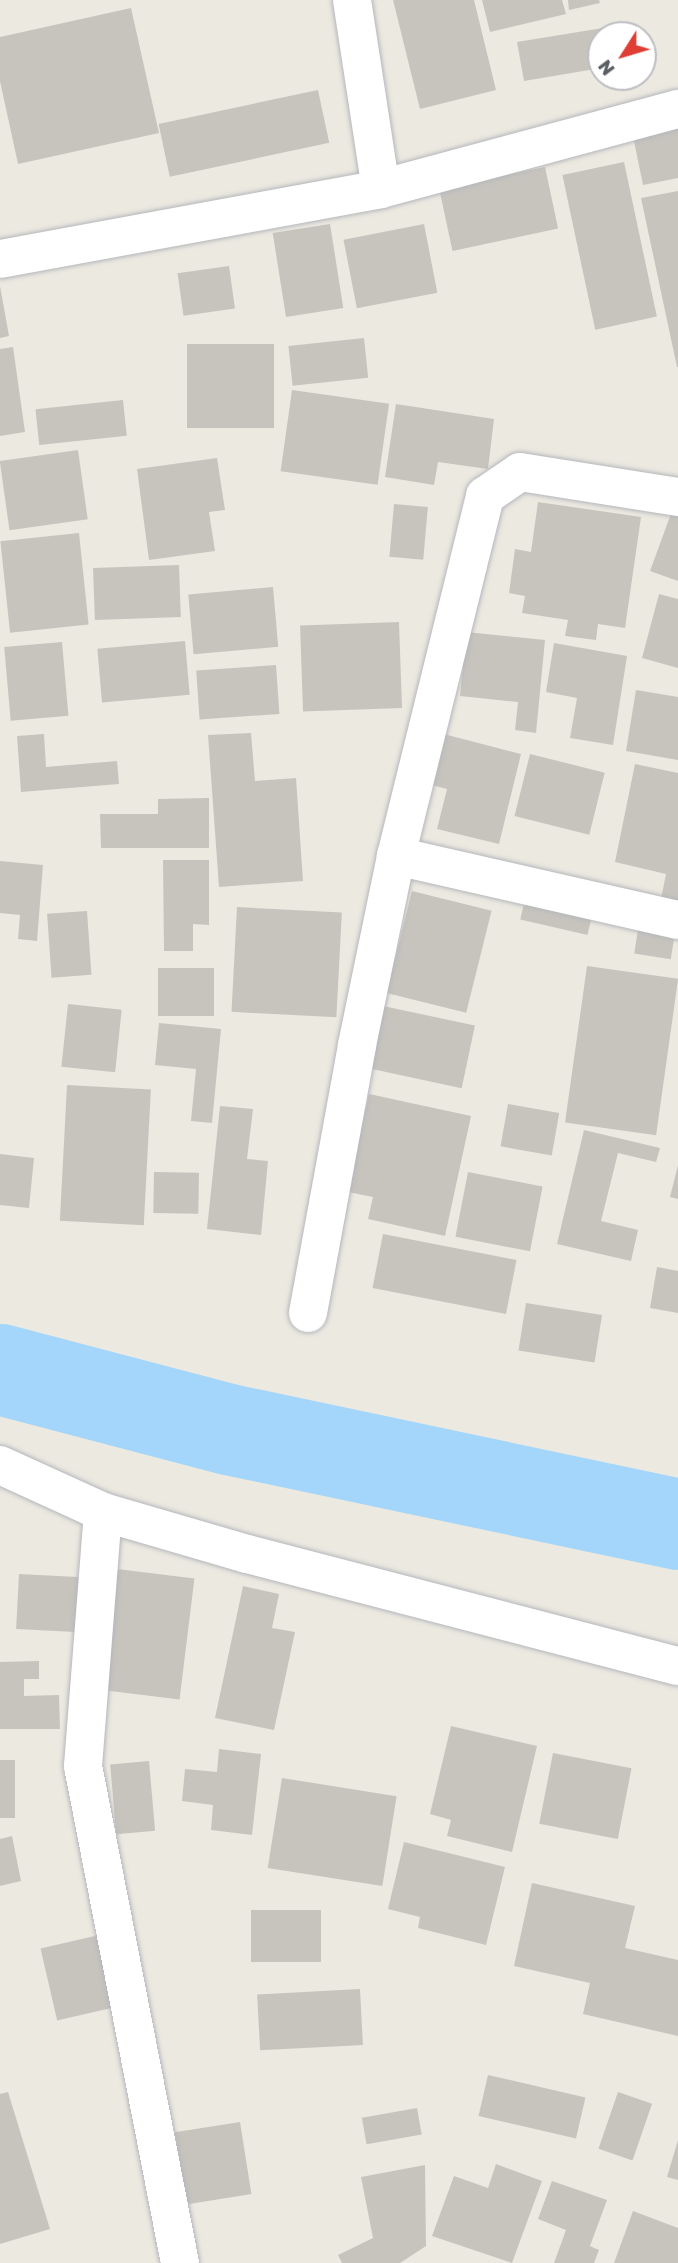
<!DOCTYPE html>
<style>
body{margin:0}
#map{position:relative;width:678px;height:2263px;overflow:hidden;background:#ece9e1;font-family:Rubik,sans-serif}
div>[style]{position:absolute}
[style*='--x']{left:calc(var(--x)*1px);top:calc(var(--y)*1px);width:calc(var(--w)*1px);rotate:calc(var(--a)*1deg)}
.river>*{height:91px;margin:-45.5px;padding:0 45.5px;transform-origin:45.5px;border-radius:45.5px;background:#a3d6fa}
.building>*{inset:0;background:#c7c4be;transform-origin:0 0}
.roads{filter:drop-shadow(0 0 2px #b4b7bb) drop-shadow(0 0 2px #b4b7bb)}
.minor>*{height:38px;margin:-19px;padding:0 19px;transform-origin:19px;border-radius:19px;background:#fff}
.tertiary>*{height:38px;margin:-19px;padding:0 19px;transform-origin:19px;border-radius:19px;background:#fff}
span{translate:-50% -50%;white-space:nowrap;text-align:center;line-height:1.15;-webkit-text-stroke:5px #fff;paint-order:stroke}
.north{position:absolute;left:587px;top:21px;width:70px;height:70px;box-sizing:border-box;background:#fff;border:2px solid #bdbec0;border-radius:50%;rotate:233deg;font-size:19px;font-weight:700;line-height:28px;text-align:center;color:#5a5d61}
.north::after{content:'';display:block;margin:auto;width:24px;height:32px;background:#de3e34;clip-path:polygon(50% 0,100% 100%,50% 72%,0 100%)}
</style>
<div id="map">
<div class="river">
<i style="--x:0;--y:1369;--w:236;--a:14.7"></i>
<i style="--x:228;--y:1429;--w:460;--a:11.9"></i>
</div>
<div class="building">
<i style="clip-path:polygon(393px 0,474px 0,496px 90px,420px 109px)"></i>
<i style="clip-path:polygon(482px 0,562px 0,566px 14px,490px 32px)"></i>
<i style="clip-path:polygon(568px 0,599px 0,600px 3px,569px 10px)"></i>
<i style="clip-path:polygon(131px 8px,159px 133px,18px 164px,0 81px,0 37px)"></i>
<i style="clip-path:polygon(615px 26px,616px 35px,601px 35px,601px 68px,524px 81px,517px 42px)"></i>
<i style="left:318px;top:90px;width:54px;height:163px;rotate:78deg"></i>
<i style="clip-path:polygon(678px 128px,678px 178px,643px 185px,633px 136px)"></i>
<i style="left:624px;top:162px;width:158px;height:63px;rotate:78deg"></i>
<i style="left:545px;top:167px;width:63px;height:108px;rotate:78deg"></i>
<i style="clip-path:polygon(678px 191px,678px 367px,677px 367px,641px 198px)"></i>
<i style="left:330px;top:224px;width:85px;height:58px;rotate:81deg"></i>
<i style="left:424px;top:224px;width:70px;height:82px;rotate:79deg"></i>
<i style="left:229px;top:266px;width:43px;height:52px;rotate:82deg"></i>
<i style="clip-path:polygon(0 286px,9px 336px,0 338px)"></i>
<i style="left:364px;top:338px;width:40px;height:76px;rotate:84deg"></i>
<i style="left:274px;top:344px;width:84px;height:87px;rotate:90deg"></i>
<i style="clip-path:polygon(13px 347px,25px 432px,0 436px,0 349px)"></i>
<i style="left:292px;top:390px;width:98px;height:82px;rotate:8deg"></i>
<i style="left:123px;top:400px;width:36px;height:88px;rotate:84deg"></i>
<i style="clip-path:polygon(396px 404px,494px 419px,488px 469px,438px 462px,434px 485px,385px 477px)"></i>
<i style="left:78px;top:450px;width:70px;height:79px;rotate:82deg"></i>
<i style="clip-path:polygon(217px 458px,225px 510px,209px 512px,215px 551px,149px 560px,137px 469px)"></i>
<i style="clip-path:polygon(676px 500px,678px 501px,678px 581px,650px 571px)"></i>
<i style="clip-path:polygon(538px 502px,641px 517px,625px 628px,598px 624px,596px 640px,565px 636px,568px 620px,522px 613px,525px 596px,509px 593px,515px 549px,531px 552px)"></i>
<i style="left:394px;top:504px;width:34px;height:53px;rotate:5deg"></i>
<i style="left:79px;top:533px;width:92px;height:79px;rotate:84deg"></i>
<i style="left:179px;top:565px;width:52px;height:86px;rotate:88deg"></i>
<i style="left:273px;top:587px;width:60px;height:85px;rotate:85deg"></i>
<i style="clip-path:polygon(659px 594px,678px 599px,678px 668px,642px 658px)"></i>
<i style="left:399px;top:622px;width:86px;height:99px;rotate:88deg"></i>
<i style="clip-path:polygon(466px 632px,545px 640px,536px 733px,515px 730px,518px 702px,460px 696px)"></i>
<i style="left:185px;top:641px;width:54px;height:88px;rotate:85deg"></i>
<i style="left:62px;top:642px;width:74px;height:58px;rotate:85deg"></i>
<i style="clip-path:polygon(554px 643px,627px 656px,613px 745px,570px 738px,577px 698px,546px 692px)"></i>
<i style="left:276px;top:665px;width:49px;height:80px;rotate:86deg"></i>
<i style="clip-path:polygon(636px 690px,678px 697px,678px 760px,626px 751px)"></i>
<i style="clip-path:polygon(436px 732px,521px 754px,499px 844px,437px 829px,447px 789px,423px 783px)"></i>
<i style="clip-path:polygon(251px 733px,255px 781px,296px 778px,303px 881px,219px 887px,208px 735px)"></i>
<i style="clip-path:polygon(44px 734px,46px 767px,117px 761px,119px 784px,21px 792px,17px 736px)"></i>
<i style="left:530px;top:754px;width:77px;height:64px;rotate:14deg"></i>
<i style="clip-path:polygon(635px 764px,678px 773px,678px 913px,659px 909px,666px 874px,615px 862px)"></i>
<i style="clip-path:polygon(209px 798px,209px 848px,101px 848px,100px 814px,158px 814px,158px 799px)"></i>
<i style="clip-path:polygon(163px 860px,209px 860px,209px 925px,193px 924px,193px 951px,164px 951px)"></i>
<i style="clip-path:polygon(0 861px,43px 865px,37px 941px,18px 939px,20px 915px,0 913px)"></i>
<i style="left:412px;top:891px;width:82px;height:105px;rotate:14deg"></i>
<i style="left:525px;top:899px;width:69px;height:21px;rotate:13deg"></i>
<i style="left:237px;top:907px;width:105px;height:105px;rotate:3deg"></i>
<i style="left:87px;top:911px;width:64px;height:40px;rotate:86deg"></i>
<i style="left:640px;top:917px;width:37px;height:37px;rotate:9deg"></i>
<i style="left:587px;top:966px;width:92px;height:158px;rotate:8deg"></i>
<i style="left:158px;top:968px;width:56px;height:48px"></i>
<i style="left:68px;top:1004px;width:54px;height:63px;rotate:6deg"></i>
<i style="left:383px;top:1006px;width:94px;height:64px;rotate:12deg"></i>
<i style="clip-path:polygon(159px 1023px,221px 1029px,212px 1123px,191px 1121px,196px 1069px,155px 1065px)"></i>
<i style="left:67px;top:1085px;width:84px;height:136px;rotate:3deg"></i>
<i style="clip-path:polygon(369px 1094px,471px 1116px,445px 1236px,368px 1219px,373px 1197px,348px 1192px)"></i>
<i style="left:508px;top:1104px;width:52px;height:43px;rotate:10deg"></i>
<i style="clip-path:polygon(220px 1106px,253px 1109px,247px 1159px,268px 1161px,261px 1235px,207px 1229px)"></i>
<i style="clip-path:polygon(584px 1130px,660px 1148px,656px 1162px,618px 1153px,601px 1221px,638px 1230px,631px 1261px,557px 1244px)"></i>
<i style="clip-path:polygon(0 1154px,34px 1158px,29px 1208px,0 1205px)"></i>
<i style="clip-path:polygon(678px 1165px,678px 1199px,670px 1197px)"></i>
<i style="left:154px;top:1172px;width:45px;height:41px;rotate:1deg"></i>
<i style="left:468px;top:1172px;width:76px;height:66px;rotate:11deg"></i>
<i style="left:383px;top:1234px;width:136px;height:55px;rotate:11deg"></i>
<i style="clip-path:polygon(657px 1267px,678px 1271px,678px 1313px,650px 1308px)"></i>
<i style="left:526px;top:1303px;width:77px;height:48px;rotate:9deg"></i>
<i style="left:117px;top:1569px;width:78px;height:122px;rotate:7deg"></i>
<i style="left:19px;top:1574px;width:69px;height:55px;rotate:3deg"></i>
<i style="clip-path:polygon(243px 1586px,279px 1594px,272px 1628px,295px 1632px,274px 1730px,215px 1718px)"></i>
<i style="clip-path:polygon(39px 1661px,39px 1679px,24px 1679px,24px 1696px,59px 1695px,60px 1729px,0 1729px,0 1662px)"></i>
<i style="clip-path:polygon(451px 1726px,537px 1746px,512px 1852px,447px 1836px,451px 1820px,430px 1814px)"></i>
<i style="clip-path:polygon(219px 1749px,261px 1754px,252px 1835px,211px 1830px,213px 1805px,182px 1801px,185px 1769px,217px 1772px)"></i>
<i style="left:553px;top:1753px;width:80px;height:72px;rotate:11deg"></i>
<i style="left:0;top:1760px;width:15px;height:58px"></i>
<i style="left:149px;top:1761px;width:70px;height:39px;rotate:85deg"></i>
<i style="left:282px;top:1778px;width:116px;height:91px;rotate:9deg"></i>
<i style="clip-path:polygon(12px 1836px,21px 1881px,0 1886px,0 1839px)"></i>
<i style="clip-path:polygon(404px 1842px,505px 1867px,486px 1945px,418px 1928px,420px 1917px,388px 1909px)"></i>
<i style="clip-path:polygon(532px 1883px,635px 1906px,625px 1948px,678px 1960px,678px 2036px,583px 2014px,590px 1983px,514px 1966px)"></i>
<i style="left:251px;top:1910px;width:70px;height:52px"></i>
<i style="left:99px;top:1935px;width:74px;height:60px;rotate:77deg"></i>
<i style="left:360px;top:1989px;width:56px;height:103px;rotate:87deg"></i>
<i style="left:488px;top:2075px;width:100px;height:42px;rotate:13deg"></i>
<i style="clip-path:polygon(8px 2092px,50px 2229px,0 2244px,0 2094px)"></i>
<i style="left:618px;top:2092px;width:36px;height:60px;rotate:19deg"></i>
<i style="left:417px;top:2108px;width:27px;height:56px;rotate:80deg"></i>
<i style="left:240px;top:2122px;width:73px;height:66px;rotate:81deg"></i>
<i style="clip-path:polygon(678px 2140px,678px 2180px,667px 2177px)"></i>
<i style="clip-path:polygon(496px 2164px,542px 2181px,512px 2263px,432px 2236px,454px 2176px,488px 2188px)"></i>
<i style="clip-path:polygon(425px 2165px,426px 2246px,400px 2263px,342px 2263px,338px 2255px,373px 2238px,361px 2177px)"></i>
<i style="clip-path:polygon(552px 2181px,607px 2200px,590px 2246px,599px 2250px,594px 2263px,554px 2263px,566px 2230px,538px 2219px)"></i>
<i style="clip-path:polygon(633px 2211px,678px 2228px,678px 2263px,614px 2263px)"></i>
</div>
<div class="roads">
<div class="minor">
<i style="--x:352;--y:0;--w:191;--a:81.3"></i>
<i style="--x:0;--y:259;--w:387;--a:-10.4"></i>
<i style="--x:381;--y:189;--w:308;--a:-15.1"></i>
<i style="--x:396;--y:856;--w:289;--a:12.8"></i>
<i style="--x:308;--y:1313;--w:272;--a:-79.6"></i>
<i style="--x:357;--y:1045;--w:193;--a:-78.3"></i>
<i style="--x:396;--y:856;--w:371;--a:-76.1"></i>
<i style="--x:485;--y:496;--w:42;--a:-34.4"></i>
<i style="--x:520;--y:472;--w:160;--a:9"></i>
<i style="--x:103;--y:1512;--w:255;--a:94.5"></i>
<i style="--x:83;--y:1766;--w:506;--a:78.96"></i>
</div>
<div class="tertiary">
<i style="--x:0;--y:1465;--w:113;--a:24.5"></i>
<i style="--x:103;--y:1512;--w:150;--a:16.3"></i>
<i style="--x:247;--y:1554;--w:445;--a:14.6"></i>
</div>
</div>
<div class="north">N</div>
</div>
